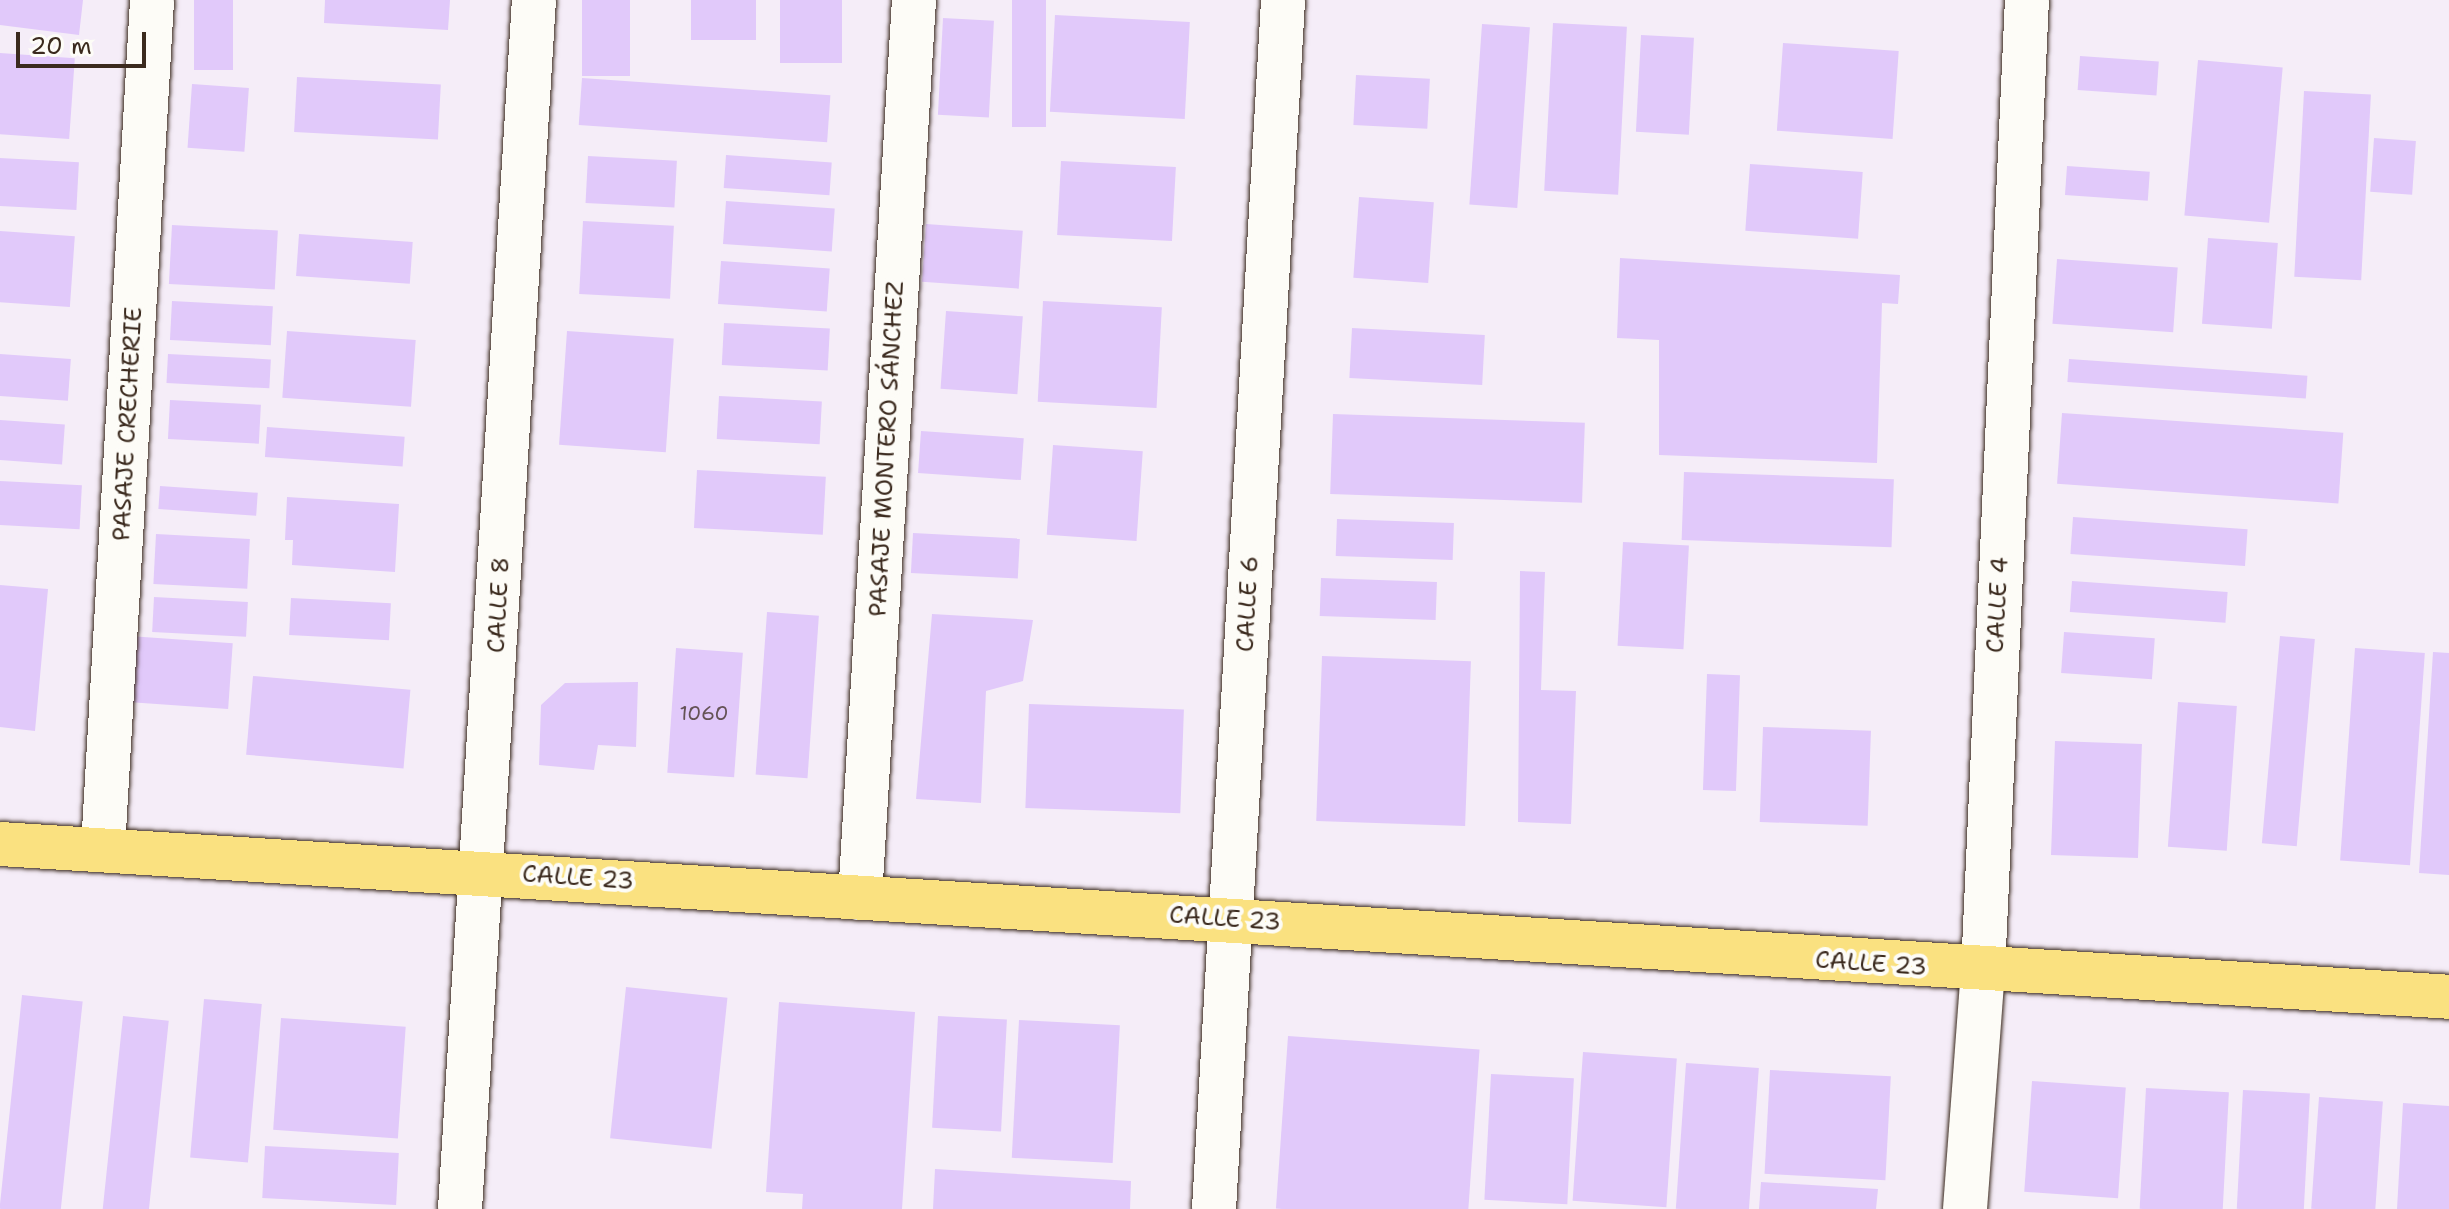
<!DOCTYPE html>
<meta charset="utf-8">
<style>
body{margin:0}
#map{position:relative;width:2449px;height:1209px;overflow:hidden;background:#f5edf8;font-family:"Shantell Sans",sans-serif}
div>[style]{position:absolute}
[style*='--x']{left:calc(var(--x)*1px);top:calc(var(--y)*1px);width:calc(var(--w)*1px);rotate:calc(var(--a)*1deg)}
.building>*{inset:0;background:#e1c9fa;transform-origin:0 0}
.roads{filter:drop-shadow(0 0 2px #3b2a1e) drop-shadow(0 0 2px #3b2a1e)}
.minor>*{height:44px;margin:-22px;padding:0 22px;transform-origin:22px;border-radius:22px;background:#fdfcf7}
.primary>*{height:44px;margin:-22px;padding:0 22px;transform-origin:22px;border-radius:22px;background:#fae180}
span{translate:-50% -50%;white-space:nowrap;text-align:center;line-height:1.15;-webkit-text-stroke:8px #fdfcf7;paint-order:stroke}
.number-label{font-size:20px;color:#645255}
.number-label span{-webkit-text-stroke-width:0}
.street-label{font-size:24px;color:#3b2a1e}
.scale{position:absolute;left:16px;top:32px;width:130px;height:36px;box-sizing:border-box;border:4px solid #3b2a1e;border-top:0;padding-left:10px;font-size:24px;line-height:28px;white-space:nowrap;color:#3b2a1e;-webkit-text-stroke:6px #fdfcf7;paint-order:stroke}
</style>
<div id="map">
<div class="building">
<i style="clip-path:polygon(0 0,83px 0,79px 35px,0 25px)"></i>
<i style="left:194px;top:0;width:39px;height:70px"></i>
<i style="clip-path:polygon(325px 0,450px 0,448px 30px,324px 23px)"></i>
<i style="left:582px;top:0;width:48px;height:76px"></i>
<i style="left:691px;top:0;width:65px;height:40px"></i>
<i style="left:780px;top:0;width:62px;height:63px"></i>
<i style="left:1012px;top:0;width:34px;height:127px"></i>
<i style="left:1055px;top:15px;width:135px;height:97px;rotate:3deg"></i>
<i style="left:943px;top:18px;width:51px;height:97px;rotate:3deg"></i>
<i style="left:1553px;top:23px;width:74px;height:168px;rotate:3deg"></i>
<i style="left:1482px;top:24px;width:48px;height:181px;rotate:4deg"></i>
<i style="left:1641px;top:35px;width:53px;height:97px;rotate:3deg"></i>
<i style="left:1783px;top:43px;width:116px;height:88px;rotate:4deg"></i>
<i style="left:0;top:53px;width:75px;height:81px;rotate:4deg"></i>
<i style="left:2080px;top:56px;width:79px;height:34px;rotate:4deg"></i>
<i style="left:2198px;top:60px;width:85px;height:156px;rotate:5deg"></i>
<i style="left:1356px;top:75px;width:74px;height:50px;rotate:3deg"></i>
<i style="left:297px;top:77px;width:144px;height:55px;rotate:3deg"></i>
<i style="left:582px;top:78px;width:249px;height:47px;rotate:4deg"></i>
<i style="left:192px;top:84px;width:57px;height:64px;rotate:4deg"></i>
<i style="left:2304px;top:91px;width:67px;height:186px;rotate:3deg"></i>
<i style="left:2374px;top:138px;width:42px;height:54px;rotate:4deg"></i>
<i style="left:726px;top:155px;width:106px;height:33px;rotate:4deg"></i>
<i style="left:588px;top:156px;width:89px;height:47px;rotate:3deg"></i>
<i style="left:0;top:158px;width:79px;height:48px;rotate:3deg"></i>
<i style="left:1061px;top:161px;width:115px;height:74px;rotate:3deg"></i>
<i style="left:1750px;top:164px;width:113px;height:67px;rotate:4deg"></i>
<i style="left:2067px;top:166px;width:83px;height:29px;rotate:4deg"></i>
<i style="left:1359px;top:197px;width:75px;height:81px;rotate:4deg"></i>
<i style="left:726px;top:201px;width:109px;height:43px;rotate:4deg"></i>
<i style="left:583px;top:221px;width:91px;height:73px;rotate:3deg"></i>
<i style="left:926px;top:224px;width:97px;height:58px;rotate:4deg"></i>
<i style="left:172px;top:225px;width:106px;height:59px;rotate:3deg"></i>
<i style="left:0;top:231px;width:75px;height:71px;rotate:4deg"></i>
<i style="left:299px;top:234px;width:114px;height:42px;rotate:4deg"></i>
<i style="left:2208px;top:238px;width:70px;height:86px;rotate:4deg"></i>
<i style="clip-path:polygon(1620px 258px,1900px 275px,1898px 304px,1882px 303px,1877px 463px,1659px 455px,1659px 340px,1617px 338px)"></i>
<i style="left:2057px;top:259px;width:121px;height:65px;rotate:4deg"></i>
<i style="left:721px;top:261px;width:109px;height:43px;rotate:4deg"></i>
<i style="left:172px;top:301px;width:101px;height:39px;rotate:3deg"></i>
<i style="left:1043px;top:301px;width:119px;height:101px;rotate:3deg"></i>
<i style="left:946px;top:311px;width:77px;height:78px;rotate:4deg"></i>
<i style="left:724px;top:323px;width:106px;height:42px;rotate:3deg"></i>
<i style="left:1352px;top:328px;width:133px;height:50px;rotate:3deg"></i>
<i style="left:287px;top:331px;width:129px;height:67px;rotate:4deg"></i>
<i style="left:567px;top:331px;width:107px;height:114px;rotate:4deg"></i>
<i style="left:0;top:354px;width:71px;height:42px;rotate:4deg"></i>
<i style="left:168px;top:354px;width:103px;height:29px;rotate:3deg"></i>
<i style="left:2069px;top:359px;width:239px;height:23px;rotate:4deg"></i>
<i style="left:719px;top:396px;width:103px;height:43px;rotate:3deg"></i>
<i style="left:170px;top:400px;width:91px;height:39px;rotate:3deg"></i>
<i style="left:2062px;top:413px;width:282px;height:71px;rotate:4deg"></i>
<i style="left:1333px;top:414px;width:252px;height:80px;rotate:2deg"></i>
<i style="left:0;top:420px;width:65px;height:40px;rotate:4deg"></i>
<i style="left:267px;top:427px;width:138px;height:30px;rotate:4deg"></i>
<i style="left:921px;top:431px;width:103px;height:42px;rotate:4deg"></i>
<i style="left:1053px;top:445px;width:90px;height:90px;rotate:4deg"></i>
<i style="left:697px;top:470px;width:129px;height:58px;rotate:3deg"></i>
<i style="left:1684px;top:472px;width:210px;height:68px;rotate:2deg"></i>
<i style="left:0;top:481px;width:82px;height:44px;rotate:3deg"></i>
<i style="left:160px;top:486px;width:98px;height:23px;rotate:4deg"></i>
<i style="clip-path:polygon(287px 497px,399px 504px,395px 572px,292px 565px,293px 540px,285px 540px)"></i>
<i style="left:2073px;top:517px;width:175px;height:37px;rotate:4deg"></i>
<i style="left:1337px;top:519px;width:117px;height:37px;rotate:2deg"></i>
<i style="left:913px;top:533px;width:107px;height:40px;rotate:3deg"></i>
<i style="left:156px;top:534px;width:94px;height:50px;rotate:3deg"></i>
<i style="left:1623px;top:542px;width:66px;height:104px;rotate:3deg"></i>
<i style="clip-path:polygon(1520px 571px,1545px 572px,1541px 690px,1576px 691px,1571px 824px,1518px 822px)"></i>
<i style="left:1321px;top:578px;width:116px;height:38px;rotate:2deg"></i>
<i style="left:2072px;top:581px;width:156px;height:31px;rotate:4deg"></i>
<i style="clip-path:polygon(0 585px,48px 589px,35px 731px,0 727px)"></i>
<i style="left:154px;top:597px;width:94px;height:35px;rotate:3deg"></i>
<i style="left:291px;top:598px;width:100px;height:37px;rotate:3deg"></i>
<i style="left:767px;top:612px;width:52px;height:163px;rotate:4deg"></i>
<i style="clip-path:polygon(932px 614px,1033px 620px,1023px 681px,986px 691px,981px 803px,916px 799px)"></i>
<i style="left:2064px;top:632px;width:91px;height:41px;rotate:4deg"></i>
<i style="left:129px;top:636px;width:104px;height:66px;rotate:4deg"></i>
<i style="left:2280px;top:636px;width:35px;height:208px;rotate:5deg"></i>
<i style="left:676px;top:648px;width:67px;height:125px;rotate:4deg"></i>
<i style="left:2355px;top:648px;width:70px;height:213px;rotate:4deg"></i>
<i style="clip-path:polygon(2433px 652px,2449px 653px,2449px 875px,2419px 873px)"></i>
<i style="left:1322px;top:656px;width:149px;height:165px;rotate:2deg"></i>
<i style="left:1707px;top:674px;width:33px;height:116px;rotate:2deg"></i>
<i style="left:253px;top:676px;width:158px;height:79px;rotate:5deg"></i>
<i style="clip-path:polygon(638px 682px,636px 747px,598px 745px,594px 770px,539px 765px,541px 705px,565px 683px)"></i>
<i style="left:2178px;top:702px;width:59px;height:145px;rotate:4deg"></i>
<i style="left:1029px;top:704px;width:155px;height:104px;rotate:2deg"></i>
<i style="left:1763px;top:727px;width:108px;height:95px;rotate:2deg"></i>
<i style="left:2055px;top:741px;width:87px;height:114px;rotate:2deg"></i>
<i style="left:626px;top:987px;width:102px;height:152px;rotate:6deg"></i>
<i style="left:22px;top:995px;width:61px;height:215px;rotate:6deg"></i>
<i style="left:204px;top:999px;width:58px;height:159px;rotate:5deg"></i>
<i style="clip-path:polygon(779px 1002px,915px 1012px,902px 1209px,802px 1209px,803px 1194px,766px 1192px)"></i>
<i style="left:123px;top:1016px;width:46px;height:194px;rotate:6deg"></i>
<i style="left:938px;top:1016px;width:69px;height:112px;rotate:3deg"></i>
<i style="left:281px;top:1018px;width:125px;height:112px;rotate:4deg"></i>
<i style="left:1019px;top:1020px;width:101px;height:138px;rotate:3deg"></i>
<i style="left:1288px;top:1036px;width:192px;height:173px;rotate:4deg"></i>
<i style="left:1583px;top:1052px;width:94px;height:149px;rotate:4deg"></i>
<i style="left:1686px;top:1063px;width:73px;height:146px;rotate:4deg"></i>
<i style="left:1770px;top:1070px;width:121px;height:104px;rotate:3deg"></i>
<i style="left:1491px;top:1074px;width:83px;height:126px;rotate:3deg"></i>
<i style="left:2032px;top:1081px;width:94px;height:111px;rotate:4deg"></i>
<i style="left:2146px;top:1088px;width:83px;height:121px;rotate:3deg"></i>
<i style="left:2243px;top:1090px;width:67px;height:119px;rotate:3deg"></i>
<i style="left:2319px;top:1097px;width:64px;height:112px;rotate:4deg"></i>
<i style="clip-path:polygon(2403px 1103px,2449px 1106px,2449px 1209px,2397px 1209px)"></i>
<i style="left:265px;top:1146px;width:134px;height:52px;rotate:3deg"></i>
<i style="clip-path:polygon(935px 1169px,1131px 1181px,1130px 1209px,933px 1209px)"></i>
<i style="clip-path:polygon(1761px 1182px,1878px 1189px,1876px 1209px,1759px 1209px)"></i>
</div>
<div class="roads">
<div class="minor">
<i style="--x:103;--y:848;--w:849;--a:-86.69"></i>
<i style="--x:860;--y:898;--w:900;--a:-86.56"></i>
<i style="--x:460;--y:1209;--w:1211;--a:-86.5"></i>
<i style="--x:1214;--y:1209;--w:1211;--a:-86.73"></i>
<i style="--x:1965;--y:1209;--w:239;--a:-85.7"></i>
<i style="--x:1983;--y:971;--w:972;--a:-87.41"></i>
</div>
<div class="primary">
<i style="--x:0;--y:844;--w:2454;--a:3.57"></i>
</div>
</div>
<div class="number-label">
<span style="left:704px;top:713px">1060</span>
</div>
<div class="street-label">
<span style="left:128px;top:424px;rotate:-87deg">PASAJE CRECHERIE</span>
<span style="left:887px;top:449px;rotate:-87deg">PASAJE MONTERO SÁNCHEZ</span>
<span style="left:1248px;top:604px;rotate:-87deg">CALLE 6</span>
<span style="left:499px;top:605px;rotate:-87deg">CALLE 8</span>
<span style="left:1998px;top:605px;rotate:-87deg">CALLE 4</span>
<span style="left:578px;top:878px;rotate:4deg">CALLE 23</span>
<span style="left:1225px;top:919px;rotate:4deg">CALLE 23</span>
<span style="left:1871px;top:964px;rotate:4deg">CALLE 23</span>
</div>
<div class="scale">20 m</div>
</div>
